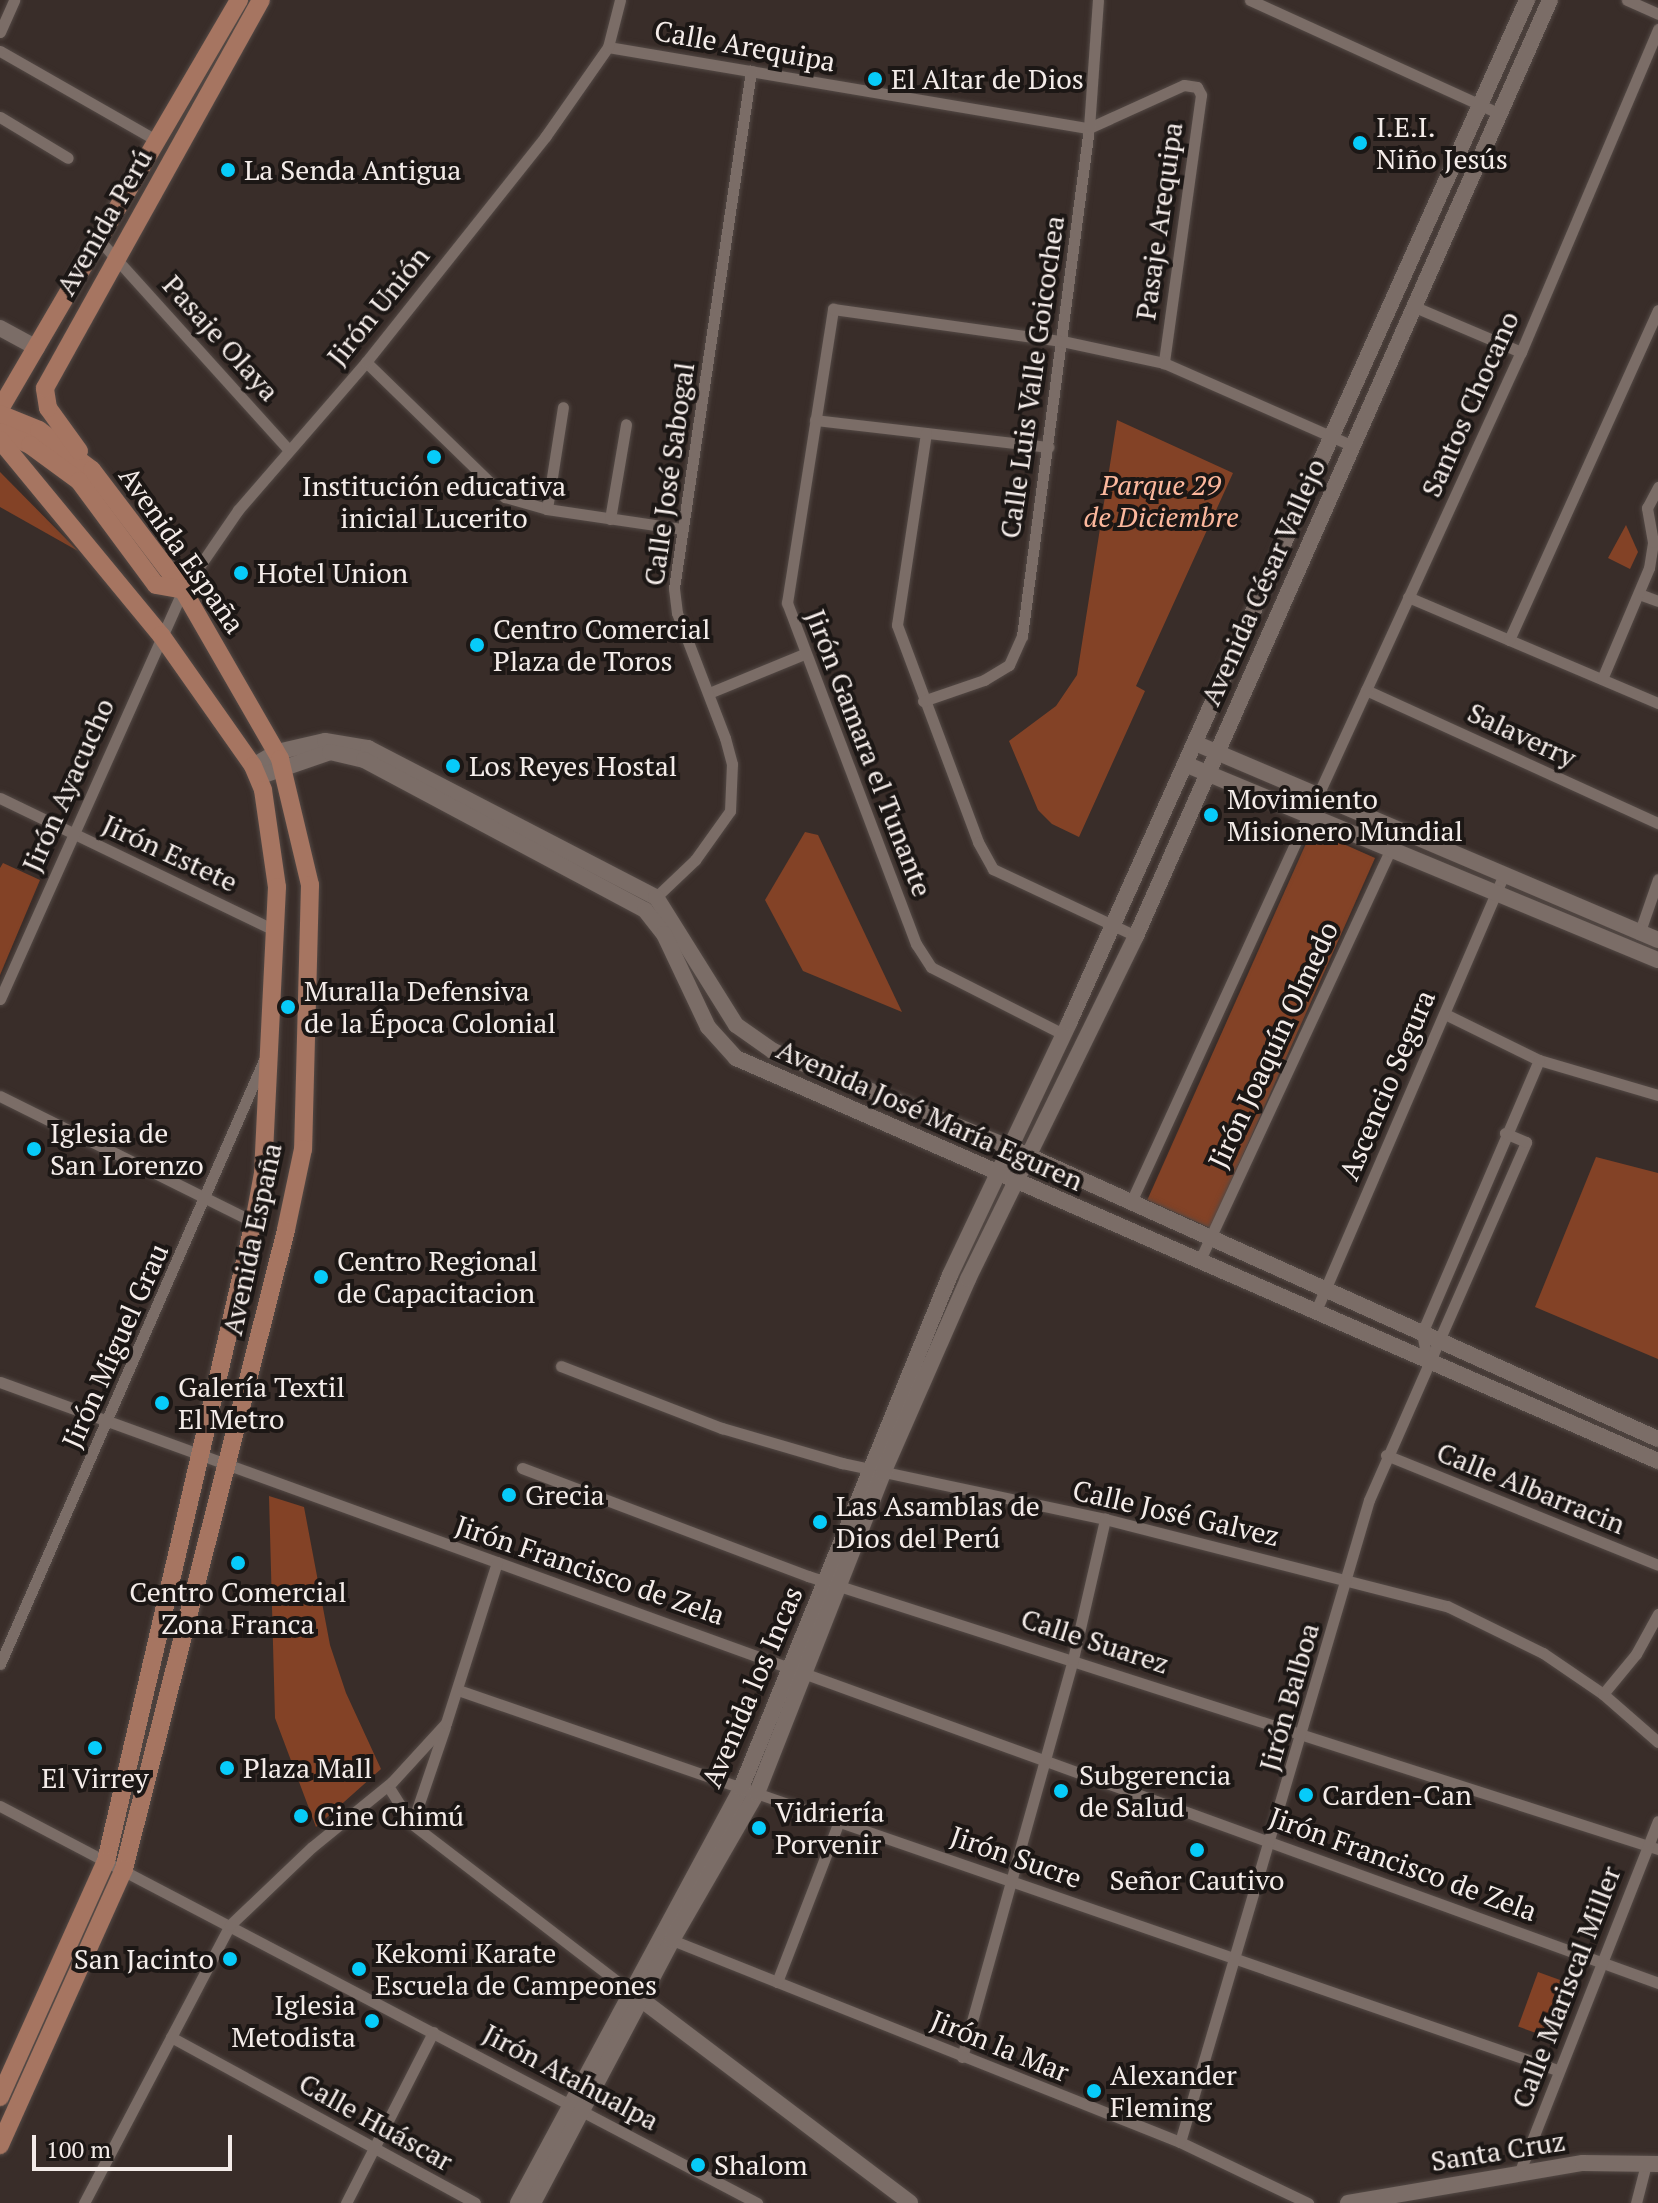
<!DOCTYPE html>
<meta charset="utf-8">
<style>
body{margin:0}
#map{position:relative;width:1658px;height:2203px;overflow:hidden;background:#392d29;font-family:"PT Serif",serif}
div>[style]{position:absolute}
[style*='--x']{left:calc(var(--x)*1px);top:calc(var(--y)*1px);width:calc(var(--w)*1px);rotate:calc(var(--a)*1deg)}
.green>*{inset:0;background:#834226;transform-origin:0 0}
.roads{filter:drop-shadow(0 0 2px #534945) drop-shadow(0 0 2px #534945)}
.street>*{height:11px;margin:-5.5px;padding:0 5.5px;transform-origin:5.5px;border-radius:5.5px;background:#7b6d67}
.secondary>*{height:16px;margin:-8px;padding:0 8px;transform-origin:8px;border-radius:8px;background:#7b6d67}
.primary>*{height:18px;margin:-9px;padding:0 9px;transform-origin:9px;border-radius:9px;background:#a67561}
.dots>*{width:22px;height:22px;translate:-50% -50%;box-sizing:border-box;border:4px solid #1c1715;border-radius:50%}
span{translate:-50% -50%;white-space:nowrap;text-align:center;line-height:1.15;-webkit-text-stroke:8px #1c1715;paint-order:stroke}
.street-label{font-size:28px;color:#f4ece9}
.poi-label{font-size:28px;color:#f4ece9}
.left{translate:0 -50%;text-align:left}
.right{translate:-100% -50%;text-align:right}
.park-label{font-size:28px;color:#fcb89d;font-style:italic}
.scale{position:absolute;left:32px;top:2135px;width:200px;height:36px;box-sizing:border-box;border:4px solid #f4ece9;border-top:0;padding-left:10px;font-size:24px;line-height:28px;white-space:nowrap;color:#f4ece9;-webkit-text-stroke:6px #1c1715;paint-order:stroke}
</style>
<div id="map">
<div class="green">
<i style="clip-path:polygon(1117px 420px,1233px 473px,1136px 686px,1145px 691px,1079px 837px,1052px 824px,1038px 810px,1009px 741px,1056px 706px,1077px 675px)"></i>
<i style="clip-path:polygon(0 472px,78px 551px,0 507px)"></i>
<i style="clip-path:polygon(1626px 525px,1638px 552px,1630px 569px,1608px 558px)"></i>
<i style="left:1312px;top:830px;width:69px;height:405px;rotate:24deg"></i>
<i style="clip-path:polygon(805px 832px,818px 835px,902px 1012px,803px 971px,765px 900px)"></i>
<i style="clip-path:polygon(3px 863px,40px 880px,0 975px,0 868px)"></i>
<i style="clip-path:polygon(1596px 1157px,1658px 1173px,1658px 1359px,1535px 1307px)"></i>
<i style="clip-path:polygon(269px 1496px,304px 1507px,330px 1645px,346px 1693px,381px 1769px,316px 1827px,275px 1718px)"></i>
<i style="left:1538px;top:1972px;width:33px;height:58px;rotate:20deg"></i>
</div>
<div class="roads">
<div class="street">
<i style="--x:1250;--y:0;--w:275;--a:24.5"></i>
<i style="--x:1627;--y:0;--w:34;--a:24"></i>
<i style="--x:0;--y:32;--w:35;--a:-66"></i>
<i style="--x:608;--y:47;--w:488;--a:9.6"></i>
<i style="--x:1089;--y:128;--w:104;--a:-24.4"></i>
<i style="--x:1184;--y:85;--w:13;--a:9"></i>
<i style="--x:1197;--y:87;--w:9;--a:63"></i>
<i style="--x:1201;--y:95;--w:271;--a:97.9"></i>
<i style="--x:0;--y:51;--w:182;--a:29.7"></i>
<i style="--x:0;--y:117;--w:79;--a:31.1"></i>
<i style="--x:100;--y:241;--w:280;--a:47.9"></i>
<i style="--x:1415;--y:307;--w:115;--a:23"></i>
<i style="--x:366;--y:362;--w:194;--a:44.2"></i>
<i style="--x:505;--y:497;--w:44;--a:15.9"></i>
<i style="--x:547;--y:509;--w:137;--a:8.4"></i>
<i style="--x:815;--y:420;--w:235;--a:6.6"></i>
<i style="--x:926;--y:433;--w:194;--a:98.6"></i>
<i style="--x:897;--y:625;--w:232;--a:69.5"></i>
<i style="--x:978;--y:842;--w:31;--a:61"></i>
<i style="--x:993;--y:869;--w:158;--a:25.1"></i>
<i style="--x:547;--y:509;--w:103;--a:-81.1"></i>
<i style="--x:610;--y:519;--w:96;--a:-80.4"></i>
<i style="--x:1639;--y:594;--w:20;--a:20"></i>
<i style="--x:1408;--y:597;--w:272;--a:23"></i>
<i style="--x:1509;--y:640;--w:362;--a:-65.7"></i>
<i style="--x:1602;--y:679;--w:121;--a:-67.1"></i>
<i style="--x:1649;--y:568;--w:26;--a:-81"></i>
<i style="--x:1653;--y:542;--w:35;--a:-100"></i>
<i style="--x:1647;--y:508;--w:24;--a:-62"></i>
<i style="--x:1366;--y:690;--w:321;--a:24.5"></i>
<i style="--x:709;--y:693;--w:103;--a:-22.3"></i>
<i style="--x:923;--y:701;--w:65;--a:-19"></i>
<i style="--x:984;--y:680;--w:29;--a:-31"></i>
<i style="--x:1009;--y:665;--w:32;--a:-66"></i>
<i style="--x:1022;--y:636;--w:512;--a:-82.49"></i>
<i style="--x:1089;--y:128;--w:128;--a:-86"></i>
<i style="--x:1318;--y:795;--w:487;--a:-65.4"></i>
<i style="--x:1521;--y:352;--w:351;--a:-67"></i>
<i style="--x:0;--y:798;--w:306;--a:25.7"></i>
<i style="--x:656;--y:897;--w:54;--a:-43.5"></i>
<i style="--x:695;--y:860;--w:60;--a:-54.5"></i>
<i style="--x:730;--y:811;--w:47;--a:-87.6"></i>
<i style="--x:732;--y:764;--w:27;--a:-105"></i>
<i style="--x:725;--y:738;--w:134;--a:-111"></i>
<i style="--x:677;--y:613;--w:25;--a:-97"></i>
<i style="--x:674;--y:588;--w:523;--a:-81.53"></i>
<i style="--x:1639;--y:934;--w:58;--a:-70.9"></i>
<i style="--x:0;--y:999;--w:448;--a:-65.9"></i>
<i style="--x:183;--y:590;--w:97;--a:-55.5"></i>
<i style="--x:238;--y:510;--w:196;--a:-49.1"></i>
<i style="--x:366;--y:362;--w:288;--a:-51.5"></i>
<i style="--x:545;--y:137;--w:110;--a:-55"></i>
<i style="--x:608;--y:47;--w:49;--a:-75.7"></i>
<i style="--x:1445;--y:1014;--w:105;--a:26.1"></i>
<i style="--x:1539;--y:1060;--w:124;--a:16.4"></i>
<i style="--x:1063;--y:1034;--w:148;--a:-153.1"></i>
<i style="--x:931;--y:967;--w:27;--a:-123"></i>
<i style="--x:916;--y:944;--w:365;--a:-110.7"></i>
<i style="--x:787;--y:603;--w:298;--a:-81.1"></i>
<i style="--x:833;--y:309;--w:231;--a:8"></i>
<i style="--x:1062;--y:341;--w:104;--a:12.2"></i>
<i style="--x:1164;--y:363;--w:204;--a:23.7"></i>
<i style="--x:0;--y:1096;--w:284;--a:26.4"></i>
<i style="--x:1131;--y:1202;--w:425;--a:-65.4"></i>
<i style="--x:1199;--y:1262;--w:455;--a:-65.1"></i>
<i style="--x:1315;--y:1313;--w:476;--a:-66.7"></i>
<i style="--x:1428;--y:1362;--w:30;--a:-102"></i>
<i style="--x:1422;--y:1333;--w:297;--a:-66.8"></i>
<i style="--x:561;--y:1366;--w:173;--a:21.1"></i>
<i style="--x:722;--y:1428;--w:125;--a:16.3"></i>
<i style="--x:842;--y:1463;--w:269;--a:12"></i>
<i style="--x:1105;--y:1519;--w:353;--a:14.3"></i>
<i style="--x:1447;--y:1606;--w:107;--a:26.1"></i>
<i style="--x:1543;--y:1653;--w:73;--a:34.3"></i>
<i style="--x:1603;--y:1694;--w:73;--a:41.1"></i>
<i style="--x:0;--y:1382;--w:1764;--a:19.92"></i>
<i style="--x:1386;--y:1455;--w:293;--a:22"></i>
<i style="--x:522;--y:1468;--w:306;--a:20.7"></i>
<i style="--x:808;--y:1576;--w:893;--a:17.81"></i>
<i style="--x:0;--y:1664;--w:659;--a:-66.39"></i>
<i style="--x:458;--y:1690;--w:1163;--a:19.07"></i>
<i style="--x:1603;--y:1694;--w:52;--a:-50.5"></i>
<i style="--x:1636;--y:1654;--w:46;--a:-61.2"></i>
<i style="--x:388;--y:1786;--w:45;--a:57.7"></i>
<i style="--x:412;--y:1824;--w:272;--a:37.5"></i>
<i style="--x:0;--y:1806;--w:855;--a:27.67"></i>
<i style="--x:412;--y:1824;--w:102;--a:-71.2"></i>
<i style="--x:672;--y:1940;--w:547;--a:21.68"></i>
<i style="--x:1180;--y:2142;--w:142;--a:25.5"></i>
<i style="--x:777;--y:1982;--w:173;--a:-68.9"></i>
<i style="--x:171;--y:2037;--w:346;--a:28.6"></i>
<i style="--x:962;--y:2057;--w:413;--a:-74.4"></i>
<i style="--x:1073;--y:1659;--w:144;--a:-77.1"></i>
<i style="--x:1180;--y:2142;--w:669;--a:-73.6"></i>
<i style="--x:1369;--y:1500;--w:391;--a:-66.3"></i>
<i style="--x:1526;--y:1142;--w:23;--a:-157"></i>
<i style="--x:1520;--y:2171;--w:376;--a:-68.5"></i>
<i style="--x:84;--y:2203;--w:314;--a:-62.3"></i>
<i style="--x:230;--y:1925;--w:113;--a:-43.6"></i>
<i style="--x:312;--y:1847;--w:103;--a:-39.1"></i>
<i style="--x:392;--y:1782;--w:80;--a:-47.5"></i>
<i style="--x:446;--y:1723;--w:169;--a:-72.4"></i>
<i style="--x:346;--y:2203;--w:192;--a:-63"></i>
<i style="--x:1636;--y:2203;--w:40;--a:-75.6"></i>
</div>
<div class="secondary">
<i style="--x:0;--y:328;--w:42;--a:28.4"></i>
<i style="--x:1195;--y:743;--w:503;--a:23.05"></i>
<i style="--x:1185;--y:764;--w:512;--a:22.51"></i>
<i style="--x:253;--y:766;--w:28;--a:-30"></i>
<i style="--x:277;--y:752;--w:49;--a:-12.9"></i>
<i style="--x:325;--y:741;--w:44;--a:9.2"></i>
<i style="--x:368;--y:748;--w:324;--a:27.4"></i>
<i style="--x:656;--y:897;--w:151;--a:58"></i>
<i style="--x:736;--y:1025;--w:45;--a:35.1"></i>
<i style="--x:773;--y:1051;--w:257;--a:22.2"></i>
<i style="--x:1011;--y:1148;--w:709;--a:24.22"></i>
<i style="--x:258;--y:777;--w:76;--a:-19.1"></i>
<i style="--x:330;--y:752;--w:35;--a:13"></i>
<i style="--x:364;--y:760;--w:319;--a:28.1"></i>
<i style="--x:645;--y:910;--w:31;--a:52"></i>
<i style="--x:664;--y:934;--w:103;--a:64.7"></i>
<i style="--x:708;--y:1027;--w:42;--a:47.9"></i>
<i style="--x:736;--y:1058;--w:1006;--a:23.61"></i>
<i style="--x:634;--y:1994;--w:346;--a:37.1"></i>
<i style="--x:518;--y:2203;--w:471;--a:-61.7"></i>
<i style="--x:741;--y:1788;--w:554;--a:-67.83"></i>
<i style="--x:950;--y:1275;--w:279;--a:-64.7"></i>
<i style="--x:1069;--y:1023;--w:1121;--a:-65.88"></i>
<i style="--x:533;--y:2203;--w:297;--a:-62.1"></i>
<i style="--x:672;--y:1940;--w:170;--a:-60"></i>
<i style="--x:757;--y:1793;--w:344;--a:-68.5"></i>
<i style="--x:883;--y:1473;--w:212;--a:-66.3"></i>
<i style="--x:968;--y:1279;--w:382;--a:-63.9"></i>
<i style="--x:1136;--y:936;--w:1023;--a:-66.14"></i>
<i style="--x:1348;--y:2203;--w:238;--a:-9.7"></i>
<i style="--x:1583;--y:2163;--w:75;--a:0.8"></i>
</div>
<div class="primary">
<i style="--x:0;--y:409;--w:474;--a:-59.7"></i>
<i style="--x:0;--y:414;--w:42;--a:22.3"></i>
<i style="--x:39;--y:430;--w:66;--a:37"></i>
<i style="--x:92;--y:470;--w:151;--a:52.8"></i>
<i style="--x:183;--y:590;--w:195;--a:60.1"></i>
<i style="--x:280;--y:759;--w:130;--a:76.6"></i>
<i style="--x:310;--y:885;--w:264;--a:91.5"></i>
<i style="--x:303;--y:1149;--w:83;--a:101.9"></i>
<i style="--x:286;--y:1230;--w:659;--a:104.23"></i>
<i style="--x:124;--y:1869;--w:303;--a:114.2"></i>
<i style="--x:0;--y:432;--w:33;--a:23"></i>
<i style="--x:30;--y:445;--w:61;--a:36.3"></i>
<i style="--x:79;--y:481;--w:129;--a:53.5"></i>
<i style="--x:156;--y:585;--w:27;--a:10"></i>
<i style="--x:0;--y:440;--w:253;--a:50.5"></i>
<i style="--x:161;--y:635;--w:160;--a:54.9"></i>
<i style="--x:253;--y:766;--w:26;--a:67"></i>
<i style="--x:263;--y:790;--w:98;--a:81.8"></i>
<i style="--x:277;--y:887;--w:286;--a:92.8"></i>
<i style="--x:263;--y:1173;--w:50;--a:100.4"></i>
<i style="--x:254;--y:1222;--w:656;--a:103.04"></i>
<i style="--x:106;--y:1861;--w:259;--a:114.2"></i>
<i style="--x:79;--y:451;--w:53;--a:-125.8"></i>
<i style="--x:48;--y:408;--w:20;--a:-99"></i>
<i style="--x:45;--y:388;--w:444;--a:-60.9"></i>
</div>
</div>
<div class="dots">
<i style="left:875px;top:79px;background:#07cbf9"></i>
<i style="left:1360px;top:143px;background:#07cbf9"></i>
<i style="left:228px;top:170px;background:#07cbf9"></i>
<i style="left:434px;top:457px;background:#07cbf9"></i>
<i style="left:241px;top:573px;background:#07cbf9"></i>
<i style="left:477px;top:645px;background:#07cbf9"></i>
<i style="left:453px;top:766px;background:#07cbf9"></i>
<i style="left:1211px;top:815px;background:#07cbf9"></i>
<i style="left:288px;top:1007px;background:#07cbf9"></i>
<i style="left:34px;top:1149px;background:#07cbf9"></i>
<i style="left:321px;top:1277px;background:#07cbf9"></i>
<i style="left:162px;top:1403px;background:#07cbf9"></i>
<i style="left:509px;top:1495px;background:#07cbf9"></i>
<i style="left:820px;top:1522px;background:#07cbf9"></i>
<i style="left:238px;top:1563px;background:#07cbf9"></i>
<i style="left:95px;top:1748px;background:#07cbf9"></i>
<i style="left:227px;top:1768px;background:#07cbf9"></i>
<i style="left:1061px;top:1791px;background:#07cbf9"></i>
<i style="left:1306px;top:1795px;background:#07cbf9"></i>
<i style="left:301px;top:1816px;background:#07cbf9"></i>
<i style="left:759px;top:1828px;background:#07cbf9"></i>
<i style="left:1197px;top:1850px;background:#07cbf9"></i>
<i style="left:230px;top:1959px;background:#07cbf9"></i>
<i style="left:359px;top:1969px;background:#07cbf9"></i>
<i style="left:372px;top:2021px;background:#07cbf9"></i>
<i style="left:1094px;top:2091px;background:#07cbf9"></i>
<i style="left:698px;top:2165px;background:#07cbf9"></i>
</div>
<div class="street-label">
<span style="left:745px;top:46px;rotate:10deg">Calle Arequipa</span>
<span style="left:1159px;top:221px;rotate:-82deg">Pasaje Arequipa</span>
<span style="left:104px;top:222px;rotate:-60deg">Avenida Perú</span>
<span style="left:378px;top:306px;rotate:-51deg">Jirón Unión</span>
<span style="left:221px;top:338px;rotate:48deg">Pasaje Olaya</span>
<span style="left:1032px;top:377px;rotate:-82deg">Calle Luis Valle Goicochea</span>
<span style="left:1470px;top:404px;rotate:-66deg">Santos Chocano</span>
<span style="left:669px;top:474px;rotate:-82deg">Calle José Sabogal</span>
<span style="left:182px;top:550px;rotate:55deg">Avenida España</span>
<span style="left:1263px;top:582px;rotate:-66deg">Avenida César Vallejo</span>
<span style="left:1522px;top:735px;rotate:25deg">Salaverry</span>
<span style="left:869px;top:753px;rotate:69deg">Jirón Gamara el Tunante</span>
<span style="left:68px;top:785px;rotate:-66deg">Jirón Ayacucho</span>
<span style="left:170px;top:853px;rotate:25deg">Jirón Estete</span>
<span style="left:1273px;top:1045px;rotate:-65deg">Jirón Joaquín Olmedo</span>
<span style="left:1387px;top:1085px;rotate:-67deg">Ascencio Segura</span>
<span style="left:930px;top:1115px;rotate:24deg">Avenida José María Eguren</span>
<span style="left:252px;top:1239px;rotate:-78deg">Avenida España</span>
<span style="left:115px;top:1346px;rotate:-66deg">Jirón Miguel Grau</span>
<span style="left:1531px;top:1488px;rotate:22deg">Calle Albarracin</span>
<span style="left:1176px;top:1513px;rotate:13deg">Calle José Galvez</span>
<span style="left:590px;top:1570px;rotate:19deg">Jirón Francisco de Zela</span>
<span style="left:1095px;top:1641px;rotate:18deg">Calle Suarez</span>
<span style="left:752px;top:1687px;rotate:-67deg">Avenida los Incas</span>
<span style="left:1289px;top:1697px;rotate:-74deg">Jirón Balboa</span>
<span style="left:1016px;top:1857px;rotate:19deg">Jirón Sucre</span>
<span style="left:1403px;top:1864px;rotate:20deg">Jirón Francisco de Zela</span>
<span style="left:1566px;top:1987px;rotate:-69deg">Calle Mariscal Miller</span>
<span style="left:1000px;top:2046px;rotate:22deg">Jirón la Mar</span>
<span style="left:571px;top:2077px;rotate:28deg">Jirón Atahualpa</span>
<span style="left:376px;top:2122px;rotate:29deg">Calle Huáscar</span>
<span style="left:1498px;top:2151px;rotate:-9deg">Santa Cruz</span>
</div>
<div class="poi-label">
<span class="left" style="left:891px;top:79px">El Altar de Dios</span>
<span class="left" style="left:1376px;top:143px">I.E.I.<br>Niño Jesús</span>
<span class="left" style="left:244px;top:170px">La Senda Antigua</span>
<span style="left:434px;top:502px">Institución educativa<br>inicial Lucerito</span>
<span class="left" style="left:257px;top:573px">Hotel Union</span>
<span class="left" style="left:493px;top:645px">Centro Comercial<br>Plaza de Toros</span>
<span class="left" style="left:469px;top:766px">Los Reyes Hostal</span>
<span class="left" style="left:1227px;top:815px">Movimiento<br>Misionero Mundial</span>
<span class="left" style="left:304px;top:1007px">Muralla Defensiva<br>de la Época Colonial</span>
<span class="left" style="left:50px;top:1149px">Iglesia de<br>San Lorenzo</span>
<span class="left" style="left:337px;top:1277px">Centro Regional<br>de Capacitacion</span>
<span class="left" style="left:178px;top:1403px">Galería Textil<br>El Metro</span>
<span class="left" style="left:525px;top:1495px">Grecia</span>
<span class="left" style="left:836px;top:1522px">Las Asamblas de<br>Dios del Perú</span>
<span style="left:238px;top:1608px">Centro Comercial<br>Zona Franca</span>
<span class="left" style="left:243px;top:1768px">Plaza Mall</span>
<span class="left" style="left:1079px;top:1791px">Subgerencia<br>de Salud</span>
<span style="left:95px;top:1778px">El Virrey</span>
<span class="left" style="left:1322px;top:1795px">Carden-Can</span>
<span class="left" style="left:775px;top:1828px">Vidriería<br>Porvenir</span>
<span class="left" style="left:317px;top:1816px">Cine Chimú</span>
<span style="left:1197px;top:1880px">Señor Cautivo</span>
<span class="left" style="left:375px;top:1969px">Kekomi Karate<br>Escuela de Campeones</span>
<span class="right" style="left:214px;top:1959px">San Jacinto</span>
<span class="right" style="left:356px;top:2021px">Iglesia<br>Metodista</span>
<span class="left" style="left:1110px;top:2091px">Alexander<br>Fleming</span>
<span class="left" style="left:714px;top:2165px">Shalom</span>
</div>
<div class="park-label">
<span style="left:1161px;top:501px">Parque 29<br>de Diciembre</span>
</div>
<div class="scale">100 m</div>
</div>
